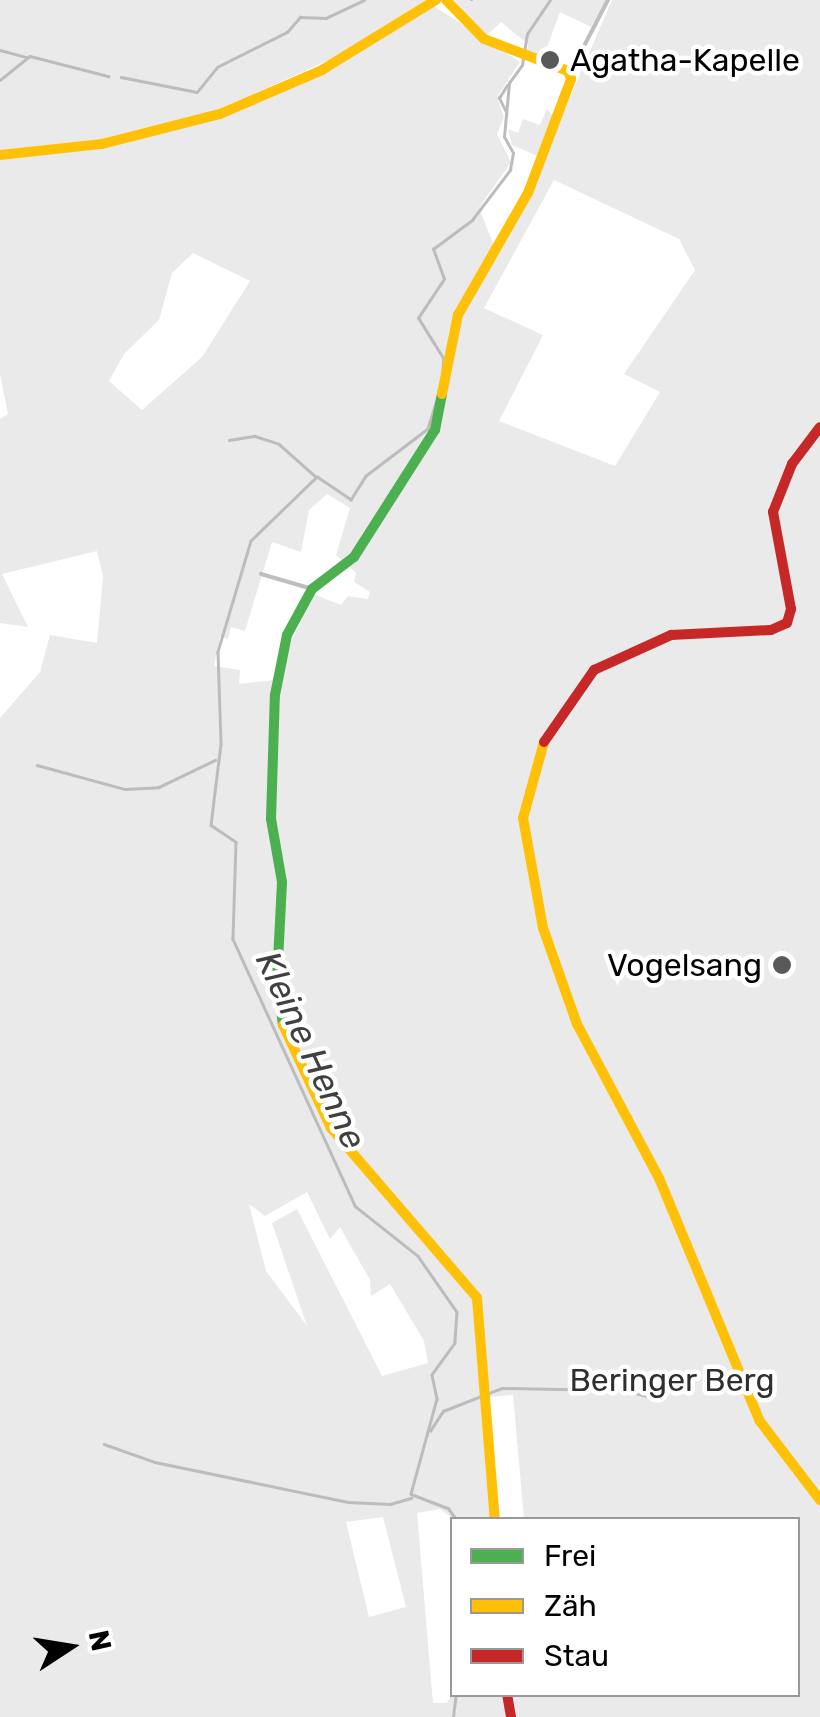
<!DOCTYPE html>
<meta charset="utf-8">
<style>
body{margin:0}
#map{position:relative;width:820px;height:1717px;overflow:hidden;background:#fff;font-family:Rubik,sans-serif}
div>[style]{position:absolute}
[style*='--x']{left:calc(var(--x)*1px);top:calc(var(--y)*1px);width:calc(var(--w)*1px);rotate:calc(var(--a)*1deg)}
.green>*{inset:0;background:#eaeaea}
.stream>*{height:2.5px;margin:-1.25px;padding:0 1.25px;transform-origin:1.25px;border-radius:1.25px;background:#bcbcbc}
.street>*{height:4px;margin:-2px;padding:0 2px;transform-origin:2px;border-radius:2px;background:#bebebe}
.fast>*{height:10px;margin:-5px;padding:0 5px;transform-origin:5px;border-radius:5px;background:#4caf50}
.slow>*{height:10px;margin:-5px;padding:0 5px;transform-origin:5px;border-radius:5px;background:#ffc107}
.jam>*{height:10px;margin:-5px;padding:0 5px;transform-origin:5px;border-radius:5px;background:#c62828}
.dots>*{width:28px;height:28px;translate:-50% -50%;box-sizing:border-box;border:5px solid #fff;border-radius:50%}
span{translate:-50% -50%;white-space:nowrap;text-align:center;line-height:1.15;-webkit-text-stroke:9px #fff;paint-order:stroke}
.poi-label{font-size:32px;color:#000}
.left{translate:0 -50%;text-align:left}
.right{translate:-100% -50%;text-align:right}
.park-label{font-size:32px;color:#2f2f2f}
.water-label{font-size:35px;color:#404040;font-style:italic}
.legend{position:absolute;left:450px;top:1517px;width:350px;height:180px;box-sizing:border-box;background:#fff;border:2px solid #999;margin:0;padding:12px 18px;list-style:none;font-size:30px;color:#000}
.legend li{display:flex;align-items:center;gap:20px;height:50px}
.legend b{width:50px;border:2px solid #999}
.north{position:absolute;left:20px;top:1597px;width:100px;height:100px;-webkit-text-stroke:8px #fff;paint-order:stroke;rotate:78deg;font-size:28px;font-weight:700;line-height:40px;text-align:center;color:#000}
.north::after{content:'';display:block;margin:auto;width:35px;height:45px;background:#000;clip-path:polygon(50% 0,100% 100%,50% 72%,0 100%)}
</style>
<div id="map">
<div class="green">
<i style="clip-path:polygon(evenodd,0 0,426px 0,333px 58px,220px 109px,222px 117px,335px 68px,434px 6px,520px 62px,497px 97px,504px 117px,497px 134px,511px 162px,479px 208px,495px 248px,449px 331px,438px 428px,459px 320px,525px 201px,612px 0,820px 0,820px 1717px,0 1717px,0 718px,40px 672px,50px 635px,97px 643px,103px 576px,97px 551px,2px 574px,28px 627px,0 623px,0 419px,8px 414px,0 374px,0 0,554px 180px,679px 239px,695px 270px,624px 374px,660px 392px,615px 466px,499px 421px,543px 335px,484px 308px,554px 180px,0 0,193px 253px,250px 281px,202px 357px,142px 410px,109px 381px,124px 354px,159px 320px,172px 273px,193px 253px,0 0,327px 494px,350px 508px,336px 555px,356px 573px,354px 582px,370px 592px,368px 599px,348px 596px,341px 605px,313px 594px,274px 680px,239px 684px,240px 670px,214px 666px,220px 637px,228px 639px,231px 627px,245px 631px,272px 542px,301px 552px,309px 510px,327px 494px,0 0,307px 1192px,330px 1239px,340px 1227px,370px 1280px,371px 1296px,390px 1284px,424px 1341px,428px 1363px,382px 1376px,297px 1209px,272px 1223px,307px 1326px,266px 1271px,249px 1204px,265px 1216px,307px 1192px,0 0,513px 1395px,524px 1519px,798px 1520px,798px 1694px,452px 1693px,447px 1703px,433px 1703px,417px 1513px,440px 1509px,453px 1519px,497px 1519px,487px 1397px,513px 1395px,0 0,383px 1517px,406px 1607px,369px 1617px,346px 1522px,383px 1517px)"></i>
<i style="clip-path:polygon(454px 0,607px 0,591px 27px,560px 12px,542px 61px,526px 57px,528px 44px,501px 22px,485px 37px)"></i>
<i style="clip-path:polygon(547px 109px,556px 119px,540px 157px,512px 145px,508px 129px,518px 133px,523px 119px,540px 125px)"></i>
</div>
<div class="stream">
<i style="--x:471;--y:0;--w:1;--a:0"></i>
<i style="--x:0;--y:50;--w:27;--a:15"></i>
<i style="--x:121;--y:77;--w:77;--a:11.2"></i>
<i style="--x:197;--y:92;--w:32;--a:-51"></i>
<i style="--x:217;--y:67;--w:78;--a:-26.6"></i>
<i style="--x:287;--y:32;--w:20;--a:-49"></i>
<i style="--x:300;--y:17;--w:26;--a:2"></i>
<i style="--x:326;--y:18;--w:42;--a:-25.3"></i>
<i style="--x:0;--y:80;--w:38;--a:-39"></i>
<i style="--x:30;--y:56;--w:81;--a:14.4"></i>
<i style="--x:506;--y:112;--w:16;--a:-117"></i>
<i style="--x:499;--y:98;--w:15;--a:-58"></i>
<i style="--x:442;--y:380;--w:22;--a:-87"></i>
<i style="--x:443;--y:358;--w:47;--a:-122"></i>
<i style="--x:418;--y:318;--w:47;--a:-56.3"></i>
<i style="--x:444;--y:279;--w:32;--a:-110"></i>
<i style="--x:433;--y:249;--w:49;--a:-36.6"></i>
<i style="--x:472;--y:220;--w:63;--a:-52.8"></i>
<i style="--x:510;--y:170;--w:17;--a:-80"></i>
<i style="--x:513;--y:153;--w:18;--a:-119"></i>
<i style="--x:504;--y:137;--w:54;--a:-84.7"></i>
<i style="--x:509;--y:83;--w:22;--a:-54"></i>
<i style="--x:522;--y:65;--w:31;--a:-81"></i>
<i style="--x:527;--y:34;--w:41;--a:-55.9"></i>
<i style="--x:439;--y:393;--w:38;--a:107"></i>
<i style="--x:428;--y:429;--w:78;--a:142.8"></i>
<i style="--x:366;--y:476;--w:28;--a:122"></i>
<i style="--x:351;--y:500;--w:41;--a:-145.9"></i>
<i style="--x:317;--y:477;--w:92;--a:135.9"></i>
<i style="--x:251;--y:541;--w:116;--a:106.6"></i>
<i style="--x:218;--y:652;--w:92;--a:88.1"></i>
<i style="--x:221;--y:744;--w:82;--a:97"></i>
<i style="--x:211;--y:825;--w:30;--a:34"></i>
<i style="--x:236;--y:842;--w:97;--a:91.8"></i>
<i style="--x:233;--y:939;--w:294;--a:65.4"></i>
<i style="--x:355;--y:1206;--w:80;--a:38.4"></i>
<i style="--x:418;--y:1256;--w:68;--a:55.1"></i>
<i style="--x:457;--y:1312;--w:31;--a:94"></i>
<i style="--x:455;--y:1343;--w:39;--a:126"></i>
<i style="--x:432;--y:1375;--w:25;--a:78"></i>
<i style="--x:437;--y:1399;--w:98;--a:105.3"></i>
<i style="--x:411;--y:1494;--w:40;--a:21"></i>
<i style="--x:448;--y:1508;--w:15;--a:53"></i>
<i style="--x:229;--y:440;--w:26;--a:-9"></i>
<i style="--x:255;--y:436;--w:25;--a:18"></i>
<i style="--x:279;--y:444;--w:48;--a:41.6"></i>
<i style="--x:37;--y:765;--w:91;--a:15.3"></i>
<i style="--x:125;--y:789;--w:34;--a:-3"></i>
<i style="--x:159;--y:787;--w:62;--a:-25.7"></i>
<i style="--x:619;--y:1389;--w:32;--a:14"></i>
<i style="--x:430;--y:1431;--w:24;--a:-57"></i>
<i style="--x:443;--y:1411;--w:63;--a:-21.3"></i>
<i style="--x:502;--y:1388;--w:110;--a:1"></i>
<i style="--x:104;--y:1444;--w:54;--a:19.4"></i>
<i style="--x:155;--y:1462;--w:198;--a:11.7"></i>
<i style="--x:349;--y:1502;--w:41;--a:2.8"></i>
<i style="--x:390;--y:1504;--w:22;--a:-16"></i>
<i style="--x:453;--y:1717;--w:23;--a:-83"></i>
</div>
<div class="street">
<i style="--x:571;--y:71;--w:80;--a:-62.5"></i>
<i style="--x:261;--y:574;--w:50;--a:16.3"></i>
</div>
<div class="fast">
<i style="--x:283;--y:1025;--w:44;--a:-97.8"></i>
<i style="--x:277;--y:981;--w:99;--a:-87.1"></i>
<i style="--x:282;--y:882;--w:64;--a:-99.9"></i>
<i style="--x:271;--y:819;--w:124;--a:-88.2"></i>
<i style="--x:275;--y:695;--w:61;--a:-78.7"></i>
<i style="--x:287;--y:635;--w:52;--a:-61.5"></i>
<i style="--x:312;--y:589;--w:53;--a:-37.3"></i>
<i style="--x:354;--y:557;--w:151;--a:-57.5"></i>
<i style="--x:435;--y:430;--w:37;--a:-79"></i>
</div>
<div class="slow">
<i style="--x:0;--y:155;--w:103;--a:-6.2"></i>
<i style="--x:102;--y:144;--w:122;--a:-14.3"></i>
<i style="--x:220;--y:114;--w:111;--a:-23.3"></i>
<i style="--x:322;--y:70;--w:134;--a:-31.6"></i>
<i style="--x:442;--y:394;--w:81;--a:-78.6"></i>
<i style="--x:458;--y:315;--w:141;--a:-60.2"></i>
<i style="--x:528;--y:193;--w:122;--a:-69.3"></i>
<i style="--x:571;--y:79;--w:9;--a:-111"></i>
<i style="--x:568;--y:71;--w:90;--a:-159.1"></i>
<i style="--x:484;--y:39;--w:54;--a:-134.3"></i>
<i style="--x:544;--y:742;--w:79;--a:105.4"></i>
<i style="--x:523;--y:818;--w:112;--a:79.7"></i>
<i style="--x:543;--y:928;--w:102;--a:70.5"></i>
<i style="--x:577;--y:1024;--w:174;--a:62"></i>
<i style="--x:659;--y:1178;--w:262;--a:67.5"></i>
<i style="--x:759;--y:1420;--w:101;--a:52.7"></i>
<i style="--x:283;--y:1025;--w:114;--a:65"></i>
<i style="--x:331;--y:1128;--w:224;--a:49.3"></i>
<i style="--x:477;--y:1298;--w:223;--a:85.4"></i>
</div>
<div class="jam">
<i style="--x:544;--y:742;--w:88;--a:-55.2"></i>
<i style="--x:594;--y:670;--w:85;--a:-24.4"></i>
<i style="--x:671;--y:635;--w:100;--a:-2.9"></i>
<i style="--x:771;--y:630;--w:17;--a:-24"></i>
<i style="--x:787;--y:623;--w:15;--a:-74"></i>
<i style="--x:791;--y:609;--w:99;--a:-100.5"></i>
<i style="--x:773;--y:512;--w:52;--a:-68.4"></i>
<i style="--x:792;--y:464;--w:46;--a:-52.9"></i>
<i style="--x:507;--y:1694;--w:23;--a:80"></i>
</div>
<div class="dots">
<i style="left:550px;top:60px;background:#595959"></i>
<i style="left:782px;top:965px;background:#595959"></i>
</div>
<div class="poi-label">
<span class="left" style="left:570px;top:60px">Agatha-Kapelle</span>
<span class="right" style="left:762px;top:965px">Vogelsang</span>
</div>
<div class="park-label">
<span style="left:672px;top:1380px">Beringer Berg</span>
</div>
<div class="water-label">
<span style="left:311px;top:1050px;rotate:65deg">Kleine Henne</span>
</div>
<ul class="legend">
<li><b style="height:12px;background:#4caf50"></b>Frei</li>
<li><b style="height:12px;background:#ffc107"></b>Zäh</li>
<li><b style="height:12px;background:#c62828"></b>Stau</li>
</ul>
<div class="north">N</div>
</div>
